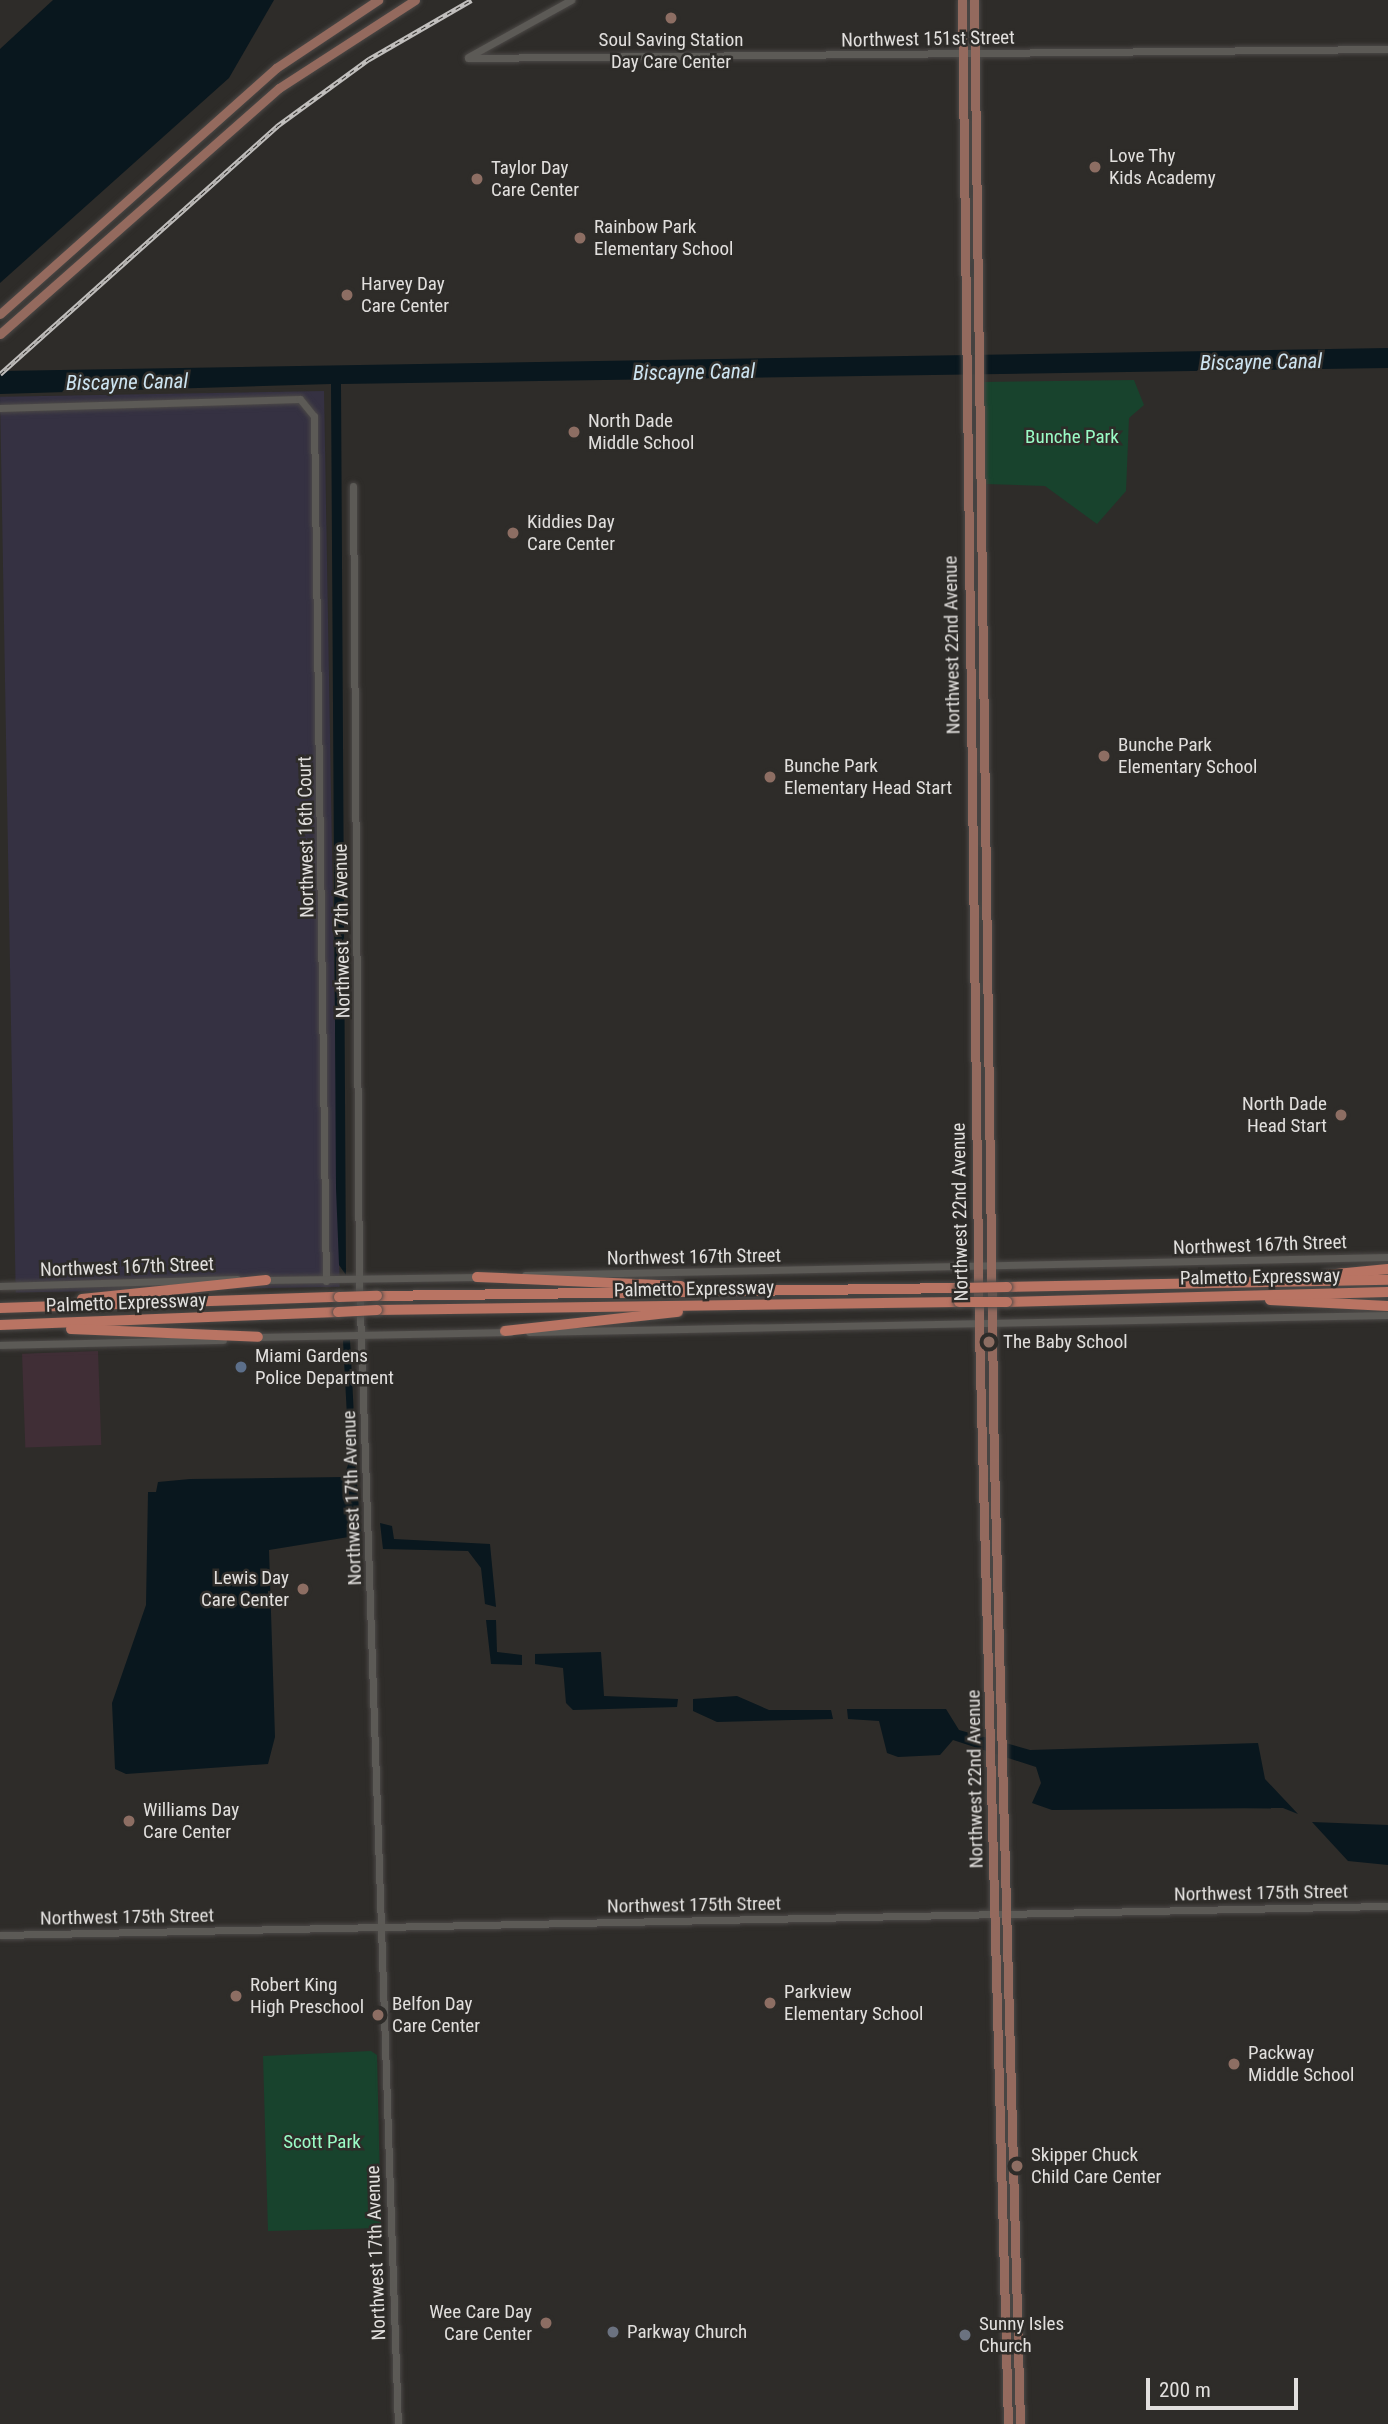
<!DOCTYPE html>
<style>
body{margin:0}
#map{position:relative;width:1388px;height:2424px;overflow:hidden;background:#2e2c29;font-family:"Roboto Condensed",sans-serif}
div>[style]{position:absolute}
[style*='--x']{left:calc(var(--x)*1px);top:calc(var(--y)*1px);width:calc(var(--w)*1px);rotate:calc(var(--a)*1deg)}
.commercial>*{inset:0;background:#402e36;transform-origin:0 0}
.industrial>*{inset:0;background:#353142;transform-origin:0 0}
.green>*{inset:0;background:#18432d}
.water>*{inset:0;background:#09171e;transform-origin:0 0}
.roads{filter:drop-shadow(0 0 2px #4c4947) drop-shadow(0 0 2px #4c4947)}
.minor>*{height:7px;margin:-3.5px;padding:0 3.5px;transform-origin:3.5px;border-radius:3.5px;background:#5c5a56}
.major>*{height:9px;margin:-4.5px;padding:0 4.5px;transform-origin:4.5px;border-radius:4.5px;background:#946a5e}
.highway>*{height:10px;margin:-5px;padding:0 5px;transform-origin:5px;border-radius:5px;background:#b97463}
.rail>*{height:4.5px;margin-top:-2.25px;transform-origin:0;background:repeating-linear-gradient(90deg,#2e2c29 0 5px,#c0bebc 0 10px);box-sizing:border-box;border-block:2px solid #c0bebc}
.bridges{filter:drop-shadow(0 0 2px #4c4947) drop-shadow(0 0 2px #4c4947)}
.highway-bridge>*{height:10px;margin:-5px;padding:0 5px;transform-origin:5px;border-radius:5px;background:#b97463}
.dots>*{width:19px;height:19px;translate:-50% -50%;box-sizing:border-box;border:4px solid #2e2c29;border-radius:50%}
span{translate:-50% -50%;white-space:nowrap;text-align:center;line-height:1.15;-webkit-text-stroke:5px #2e2c29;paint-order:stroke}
.street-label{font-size:19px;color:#e1dfdd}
.poi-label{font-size:19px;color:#e1dfdd}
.left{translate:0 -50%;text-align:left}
.right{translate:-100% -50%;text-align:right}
.park-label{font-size:19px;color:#9afcc6}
.water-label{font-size:21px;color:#cde4f1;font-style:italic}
.scale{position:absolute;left:1146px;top:2378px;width:152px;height:32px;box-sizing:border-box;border:4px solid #e1dfdd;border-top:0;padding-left:9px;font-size:21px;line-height:24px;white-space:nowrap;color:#e1dfdd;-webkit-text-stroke:5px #2e2c29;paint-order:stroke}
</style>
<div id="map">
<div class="commercial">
<i style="left:98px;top:1351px;width:94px;height:76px;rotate:88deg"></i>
</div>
<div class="industrial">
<i style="left:324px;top:391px;width:896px;height:324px;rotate:89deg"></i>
</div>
<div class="green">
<i style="clip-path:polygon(1134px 380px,1144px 405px,1129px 418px,1126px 491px,1097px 524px,1045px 486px,985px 484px,981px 382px)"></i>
<i style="clip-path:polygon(371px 2051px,377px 2055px,381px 2228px,268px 2231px,263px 2056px)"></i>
</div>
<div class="water">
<i style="clip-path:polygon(53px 0,274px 0,229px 78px,0 283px,0 49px)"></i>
<i style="clip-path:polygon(1388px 348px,1388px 368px,341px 384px,346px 1275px,339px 1265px,336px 1188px,331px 384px,0 394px,0 371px)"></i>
<i style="left:350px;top:1340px;width:88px;height:7px;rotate:87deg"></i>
<i style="clip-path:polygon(354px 1446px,361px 1535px,269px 1550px,275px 1737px,268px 1764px,126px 1774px,115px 1769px,112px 1703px,146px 1605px,148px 1492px,156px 1492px,158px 1482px,190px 1479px,344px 1477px)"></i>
<i style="clip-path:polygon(380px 1523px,392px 1526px,394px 1539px,490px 1544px,496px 1607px,485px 1604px,481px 1568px,468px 1551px,383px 1549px)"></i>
<i style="clip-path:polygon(486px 1620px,496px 1620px,497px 1652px,522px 1655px,522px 1665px,491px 1664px)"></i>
<i style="clip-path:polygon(601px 1652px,604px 1696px,678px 1699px,677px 1707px,573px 1710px,566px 1703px,563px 1668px,535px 1664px,535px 1654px)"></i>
<i style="clip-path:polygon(737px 1696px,769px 1710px,831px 1710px,833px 1719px,717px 1722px,693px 1711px,693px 1699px)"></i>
<i style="clip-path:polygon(847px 1709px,946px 1709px,959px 1730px,1030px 1750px,1258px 1743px,1265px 1779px,1298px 1814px,1283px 1808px,1052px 1810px,1032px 1803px,1041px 1783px,1036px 1767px,953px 1740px,940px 1755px,898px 1757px,887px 1753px,879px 1721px,848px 1719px)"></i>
<i style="clip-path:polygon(1312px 1822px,1388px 1825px,1388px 1865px,1348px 1861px)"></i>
</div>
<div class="roads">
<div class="minor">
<i style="--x:468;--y:57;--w:118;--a:-29"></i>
<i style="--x:468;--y:58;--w:920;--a:-0.56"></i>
<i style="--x:0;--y:408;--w:300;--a:-1.7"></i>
<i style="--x:300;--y:399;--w:22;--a:51"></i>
<i style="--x:314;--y:416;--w:865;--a:89.21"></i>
<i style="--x:353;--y:486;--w:795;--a:89.57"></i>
<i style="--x:359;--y:1281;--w:1144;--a:88.05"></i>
<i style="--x:525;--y:1275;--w:863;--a:-1.19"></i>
<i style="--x:263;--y:1280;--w:216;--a:-0.8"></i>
<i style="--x:0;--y:1286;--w:237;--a:-1.7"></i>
<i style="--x:529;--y:1332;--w:859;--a:-1.13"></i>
<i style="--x:256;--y:1337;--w:254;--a:-1.1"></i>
<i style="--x:0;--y:1345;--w:223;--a:-1.3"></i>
<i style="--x:0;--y:1935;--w:1388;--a:-1.2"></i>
</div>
<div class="major">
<i style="--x:962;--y:0;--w:1332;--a:89.27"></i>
<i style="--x:979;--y:1332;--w:1092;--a:88.48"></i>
<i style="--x:974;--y:0;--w:1462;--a:89.22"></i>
<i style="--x:994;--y:1462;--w:962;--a:88.45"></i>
<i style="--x:0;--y:314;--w:370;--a:-41.7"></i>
<i style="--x:276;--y:68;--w:123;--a:-33.7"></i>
<i style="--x:0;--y:334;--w:372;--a:-41.4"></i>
<i style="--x:279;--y:88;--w:162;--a:-32.9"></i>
</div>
<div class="highway">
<i style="--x:1326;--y:1275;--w:62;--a:-5.5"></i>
<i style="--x:477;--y:1277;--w:204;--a:2.5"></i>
<i style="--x:1007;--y:1287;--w:381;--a:-1.1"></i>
<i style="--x:377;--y:1296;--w:583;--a:-0.79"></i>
<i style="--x:82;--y:1299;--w:185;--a:-5.9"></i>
<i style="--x:1270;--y:1300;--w:118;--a:2.9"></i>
<i style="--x:1007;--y:1302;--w:381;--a:-1.5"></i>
<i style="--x:0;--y:1308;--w:339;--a:-1.9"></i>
<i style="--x:377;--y:1310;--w:582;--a:-0.79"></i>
<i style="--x:0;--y:1325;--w:338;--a:-2.2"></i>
<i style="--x:71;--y:1329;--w:187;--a:2.4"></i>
<i style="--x:505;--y:1331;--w:174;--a:-6.3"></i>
</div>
</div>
<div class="rail">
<i style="--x:0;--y:374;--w:372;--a:-41.8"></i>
<i style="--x:277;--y:126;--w:114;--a:-36.1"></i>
<i style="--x:369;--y:59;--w:118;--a:-30"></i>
</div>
<div class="bridges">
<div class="highway-bridge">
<i style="--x:960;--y:1288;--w:47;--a:-1.2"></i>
<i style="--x:339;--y:1297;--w:38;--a:-2"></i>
<i style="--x:959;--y:1302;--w:48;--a:0"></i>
<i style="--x:338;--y:1312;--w:39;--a:-3"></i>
</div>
</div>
<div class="dots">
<i style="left:671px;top:18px;background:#8d6e63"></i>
<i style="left:1095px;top:167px;background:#8d6e63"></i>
<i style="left:477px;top:179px;background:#8d6e63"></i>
<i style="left:580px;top:238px;background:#8d6e63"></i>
<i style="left:347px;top:295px;background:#8d6e63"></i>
<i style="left:574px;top:432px;background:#8d6e63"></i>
<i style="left:513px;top:533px;background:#8d6e63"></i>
<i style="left:1104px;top:756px;background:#8d6e63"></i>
<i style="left:770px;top:777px;background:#8d6e63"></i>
<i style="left:1341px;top:1115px;background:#8d6e63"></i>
<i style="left:989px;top:1342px;background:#8d6e63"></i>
<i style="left:241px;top:1367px;background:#5c6f8a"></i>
<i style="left:303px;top:1589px;background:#8d6e63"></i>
<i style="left:129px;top:1821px;background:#8d6e63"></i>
<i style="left:236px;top:1996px;background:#8d6e63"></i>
<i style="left:770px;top:2003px;background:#8d6e63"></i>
<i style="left:378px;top:2015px;background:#8d6e63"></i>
<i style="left:1234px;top:2064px;background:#8d6e63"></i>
<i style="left:1017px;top:2166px;background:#8d6e63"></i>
<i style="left:546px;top:2323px;background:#8d6e63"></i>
<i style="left:613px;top:2332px;background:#6b7280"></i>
<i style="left:965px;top:2335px;background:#6b7280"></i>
</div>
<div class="street-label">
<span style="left:928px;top:39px;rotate:-1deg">Northwest 151st Street</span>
<span style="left:952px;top:645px;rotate:-91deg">Northwest 22nd Avenue</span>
<span style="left:306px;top:837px;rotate:-91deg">Northwest 16th Court</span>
<span style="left:342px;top:931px;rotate:-91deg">Northwest 17th Avenue</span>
<span style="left:960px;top:1212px;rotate:-91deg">Northwest 22nd Avenue</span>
<span style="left:1260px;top:1245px;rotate:-2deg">Northwest 167th Street</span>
<span style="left:694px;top:1257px;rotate:-1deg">Northwest 167th Street</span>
<span style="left:127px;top:1267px;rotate:-2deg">Northwest 167th Street</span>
<span style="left:1260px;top:1277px;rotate:-1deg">Palmetto Expressway</span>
<span style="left:694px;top:1289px;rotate:-1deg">Palmetto Expressway</span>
<span style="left:126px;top:1303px;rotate:-2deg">Palmetto Expressway</span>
<span style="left:352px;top:1498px;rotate:-92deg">Northwest 17th Avenue</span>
<span style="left:975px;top:1779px;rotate:-91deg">Northwest 22nd Avenue</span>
<span style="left:1261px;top:1893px;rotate:-1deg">Northwest 175th Street</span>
<span style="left:694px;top:1905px;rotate:-1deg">Northwest 175th Street</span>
<span style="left:127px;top:1917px;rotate:-1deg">Northwest 175th Street</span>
<span style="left:376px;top:2253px;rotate:-92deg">Northwest 17th Avenue</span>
</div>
<div class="poi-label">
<span style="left:671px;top:51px">Soul Saving Station<br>Day Care Center</span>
<span class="left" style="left:1109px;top:167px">Love Thy<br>Kids Academy</span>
<span class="left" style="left:491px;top:179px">Taylor Day<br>Care Center</span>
<span class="left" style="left:594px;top:238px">Rainbow Park<br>Elementary School</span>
<span class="left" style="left:361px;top:295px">Harvey Day<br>Care Center</span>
<span class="left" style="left:588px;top:432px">North Dade<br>Middle School</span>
<span class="left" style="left:527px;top:533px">Kiddies Day<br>Care Center</span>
<span class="left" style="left:1118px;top:756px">Bunche Park<br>Elementary School</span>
<span class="left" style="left:784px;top:777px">Bunche Park<br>Elementary Head Start</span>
<span class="right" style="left:1327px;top:1115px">North Dade<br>Head Start</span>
<span class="left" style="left:1003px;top:1342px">The Baby School</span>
<span class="left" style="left:255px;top:1367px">Miami Gardens<br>Police Department</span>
<span class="right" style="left:289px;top:1589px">Lewis Day<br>Care Center</span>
<span class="left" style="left:143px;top:1821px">Williams Day<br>Care Center</span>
<span class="left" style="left:250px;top:1996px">Robert King<br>High Preschool</span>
<span class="left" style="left:784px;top:2003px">Parkview<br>Elementary School</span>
<span class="left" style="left:392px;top:2015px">Belfon Day<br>Care Center</span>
<span class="left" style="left:1248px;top:2064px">Packway<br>Middle School</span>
<span class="left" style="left:1031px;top:2166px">Skipper Chuck<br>Child Care Center</span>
<span class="right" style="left:532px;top:2323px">Wee Care Day<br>Care Center</span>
<span class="left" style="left:979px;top:2335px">Sunny Isles<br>Church</span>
<span class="left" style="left:627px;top:2332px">Parkway Church</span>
</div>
<div class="park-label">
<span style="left:1072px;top:437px">Bunche Park</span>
<span style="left:322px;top:2142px">Scott Park</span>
</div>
<div class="water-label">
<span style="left:1261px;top:362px;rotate:-1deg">Biscayne Canal</span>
<span style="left:694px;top:372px;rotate:-1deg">Biscayne Canal</span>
<span style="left:127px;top:382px;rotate:-1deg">Biscayne Canal</span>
</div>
<div class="scale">200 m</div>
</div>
